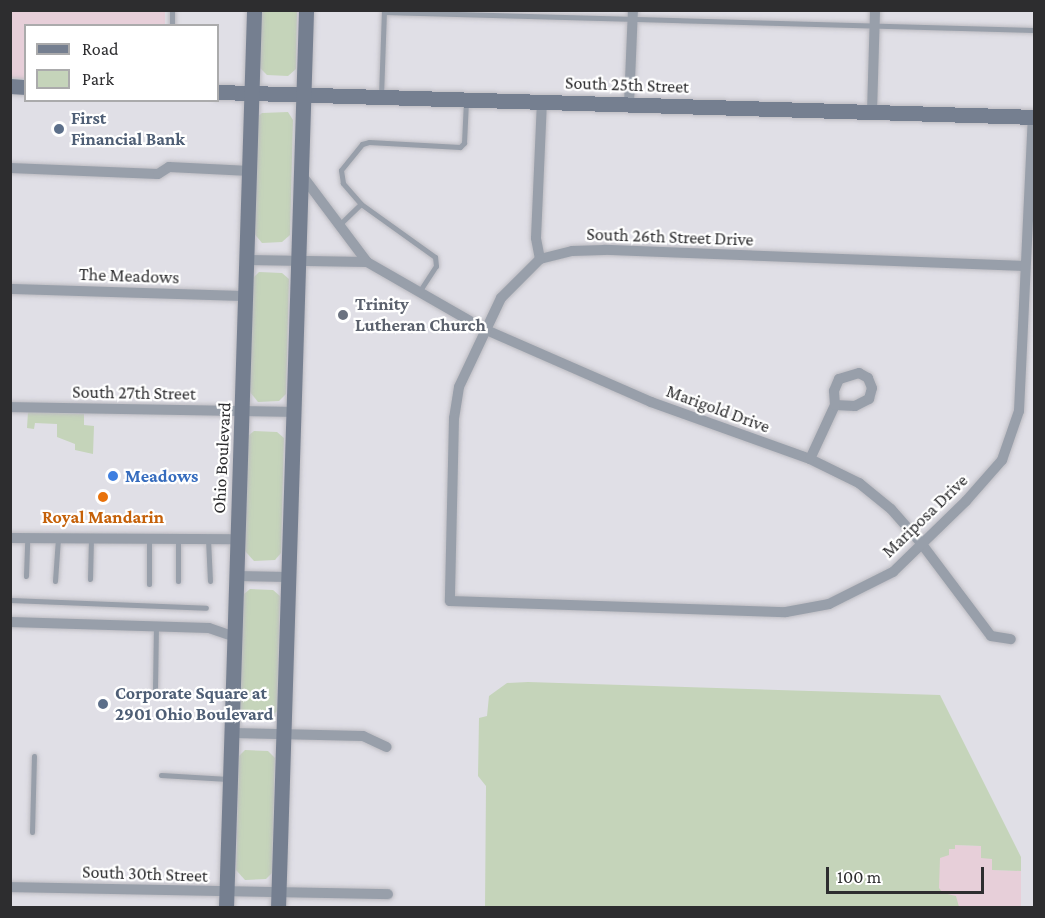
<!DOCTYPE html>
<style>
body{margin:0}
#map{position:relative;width:1045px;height:918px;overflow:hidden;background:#e0dfe6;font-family:"Crimson Pro",serif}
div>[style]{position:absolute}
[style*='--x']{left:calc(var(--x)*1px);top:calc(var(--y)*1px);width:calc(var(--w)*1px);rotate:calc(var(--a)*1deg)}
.education>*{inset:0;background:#e7cfd9}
.green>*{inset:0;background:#c5d4ba}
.roads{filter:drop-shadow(0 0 2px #bcbbc1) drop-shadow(0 0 2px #bcbbc1)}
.lane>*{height:5px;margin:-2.5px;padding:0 2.5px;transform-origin:2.5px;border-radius:2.5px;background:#989faa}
.street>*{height:10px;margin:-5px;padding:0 5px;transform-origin:5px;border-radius:5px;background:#989faa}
.secondary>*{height:15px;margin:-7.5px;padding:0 7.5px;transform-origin:7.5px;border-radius:7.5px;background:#757f90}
.dots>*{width:16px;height:16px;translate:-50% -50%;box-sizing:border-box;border:3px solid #fff;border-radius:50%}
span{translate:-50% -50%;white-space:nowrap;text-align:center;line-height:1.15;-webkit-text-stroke:4.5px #fff;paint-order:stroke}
.street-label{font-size:18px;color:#2d2d2f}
.service-label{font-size:18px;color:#4e5e75;font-weight:700}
.left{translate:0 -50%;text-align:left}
.worship-label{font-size:18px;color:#5b616d;font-weight:700}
.shop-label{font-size:18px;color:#366cbe;font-weight:700}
.food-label{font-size:18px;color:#c56008;font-weight:700}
.frame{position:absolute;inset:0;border:12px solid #2d2d2f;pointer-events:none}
.legend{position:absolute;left:24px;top:24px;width:195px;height:78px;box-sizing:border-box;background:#fff;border:2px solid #ababac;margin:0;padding:8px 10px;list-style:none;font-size:18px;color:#2d2d2f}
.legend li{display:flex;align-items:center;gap:12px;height:30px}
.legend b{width:30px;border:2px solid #ababac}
.scale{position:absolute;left:826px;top:867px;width:158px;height:27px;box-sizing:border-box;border:3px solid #2d2d2f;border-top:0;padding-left:8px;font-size:18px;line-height:21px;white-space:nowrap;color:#2d2d2f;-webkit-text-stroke:4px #fff;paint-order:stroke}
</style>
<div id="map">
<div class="education">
<i style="clip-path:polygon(11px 10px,165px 11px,165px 25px,26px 26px,25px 79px,11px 78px)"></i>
<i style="clip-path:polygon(955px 845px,982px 846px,992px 859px,992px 870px,1021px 871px,1021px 907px,811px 908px)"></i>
</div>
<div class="green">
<i style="clip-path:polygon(260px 11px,297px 11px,296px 69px,288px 76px,267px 75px,258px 66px)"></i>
<i style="clip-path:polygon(288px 112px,293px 120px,290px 235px,282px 242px,262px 243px,253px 232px,256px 118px,262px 113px)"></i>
<i style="clip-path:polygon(259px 272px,282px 273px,289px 279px,286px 394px,279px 401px,258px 402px,250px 392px,253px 278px)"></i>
<i style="clip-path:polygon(28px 412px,84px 414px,84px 425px,94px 426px,93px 454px,75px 450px,75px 444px,57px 437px,57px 424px,35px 423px,34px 429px,27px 428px)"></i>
<i style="clip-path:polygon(254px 431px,277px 432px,284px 438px,281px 553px,275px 560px,254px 561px,245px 551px,248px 436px)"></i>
<i style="clip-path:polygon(250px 589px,273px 590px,280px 596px,277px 711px,270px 718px,249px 719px,240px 709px,244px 594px)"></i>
<i style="clip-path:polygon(528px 682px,940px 695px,1021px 857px,1021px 871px,992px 870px,992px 859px,981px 858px,981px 846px,955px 845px,955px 849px,949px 849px,949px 855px,940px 858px,939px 888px,943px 893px,956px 896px,959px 907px,485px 907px,486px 786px,478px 776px,479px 718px,487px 716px,489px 696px,507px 683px)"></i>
<i style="clip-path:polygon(245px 750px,268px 751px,275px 758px,272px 873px,266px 879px,245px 880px,236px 870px,239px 756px)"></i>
</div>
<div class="roads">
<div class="lane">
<i style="--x:384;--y:12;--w:650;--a:1.59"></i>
<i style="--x:172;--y:26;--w:16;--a:-90"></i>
<i style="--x:381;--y:96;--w:86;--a:-88"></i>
<i style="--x:339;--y:225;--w:30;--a:-44"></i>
<i style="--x:419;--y:292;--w:31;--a:-57"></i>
<i style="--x:436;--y:266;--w:9;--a:-96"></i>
<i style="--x:435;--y:257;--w:91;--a:-144.4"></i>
<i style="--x:361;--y:204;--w:28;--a:-131"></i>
<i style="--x:343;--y:183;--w:13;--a:-99"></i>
<i style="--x:341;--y:170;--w:33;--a:-51"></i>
<i style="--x:362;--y:144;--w:7;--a:-16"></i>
<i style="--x:369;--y:142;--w:91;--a:3.1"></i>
<i style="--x:460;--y:147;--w:6;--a:-45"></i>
<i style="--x:464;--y:143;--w:42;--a:-87.3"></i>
<i style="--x:178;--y:539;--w:42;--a:90"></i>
<i style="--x:208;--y:539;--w:42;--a:87.3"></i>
<i style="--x:26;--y:576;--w:38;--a:-88"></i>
<i style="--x:90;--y:579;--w:41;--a:-88.6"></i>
<i style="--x:55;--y:581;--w:43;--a:-86"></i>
<i style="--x:149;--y:584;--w:45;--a:-90"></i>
<i style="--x:10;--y:600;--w:196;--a:2.3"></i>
<i style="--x:155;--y:689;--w:63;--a:-89.1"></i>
<i style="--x:161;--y:775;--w:67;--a:3.4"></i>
<i style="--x:32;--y:832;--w:76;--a:-88.5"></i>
</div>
<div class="street">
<i style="--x:629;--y:104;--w:94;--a:-87.6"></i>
<i style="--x:872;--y:112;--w:102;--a:-88.3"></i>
<i style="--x:10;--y:168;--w:148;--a:2.3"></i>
<i style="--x:158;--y:174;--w:13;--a:-32"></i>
<i style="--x:169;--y:167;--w:81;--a:2.8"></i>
<i style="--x:301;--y:174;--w:110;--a:53.1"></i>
<i style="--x:367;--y:262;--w:135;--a:29.8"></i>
<i style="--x:484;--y:329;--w:182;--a:23.6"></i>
<i style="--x:651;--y:402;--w:169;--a:19.7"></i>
<i style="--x:810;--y:459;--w:55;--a:26.1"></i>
<i style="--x:859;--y:483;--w:41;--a:39.1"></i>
<i style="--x:891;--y:509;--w:45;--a:48.6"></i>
<i style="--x:921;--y:543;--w:116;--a:53"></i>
<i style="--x:991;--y:636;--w:20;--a:9"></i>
<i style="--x:540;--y:259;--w:21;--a:-101"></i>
<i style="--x:536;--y:238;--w:136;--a:-87.5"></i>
<i style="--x:247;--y:260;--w:120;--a:1"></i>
<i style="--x:1025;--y:266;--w:421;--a:-177.8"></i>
<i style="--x:604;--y:250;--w:32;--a:178"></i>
<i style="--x:572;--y:251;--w:33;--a:166"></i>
<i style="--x:540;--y:259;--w:55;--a:135"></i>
<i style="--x:501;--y:298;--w:98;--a:115.3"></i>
<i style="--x:459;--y:387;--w:31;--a:99"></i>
<i style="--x:454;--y:418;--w:183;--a:91.3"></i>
<i style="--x:450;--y:601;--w:336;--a:1.9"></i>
<i style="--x:786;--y:612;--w:44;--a:-10.5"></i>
<i style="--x:829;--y:604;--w:72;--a:-26.6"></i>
<i style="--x:893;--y:572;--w:102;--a:-44.2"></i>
<i style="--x:966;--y:501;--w:55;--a:-48.7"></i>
<i style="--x:1002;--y:460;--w:52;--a:-70.9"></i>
<i style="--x:1019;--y:411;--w:294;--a:-87.3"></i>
<i style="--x:10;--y:289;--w:236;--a:1.7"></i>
<i style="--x:10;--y:407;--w:283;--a:1"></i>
<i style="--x:810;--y:459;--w:60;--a:-65.2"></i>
<i style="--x:835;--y:405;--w:20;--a:3"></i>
<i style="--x:855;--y:406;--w:16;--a:-27"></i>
<i style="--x:869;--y:399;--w:11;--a:-75"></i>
<i style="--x:872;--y:388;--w:11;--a:-112"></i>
<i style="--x:868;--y:378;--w:10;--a:-151"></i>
<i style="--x:859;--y:373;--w:21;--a:163"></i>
<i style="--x:839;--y:379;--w:13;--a:113"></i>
<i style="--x:834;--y:391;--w:14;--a:86"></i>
<i style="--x:10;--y:538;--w:228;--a:0.3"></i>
<i style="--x:236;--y:576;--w:52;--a:1.1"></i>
<i style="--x:10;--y:622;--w:199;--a:1.7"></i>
<i style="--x:209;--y:628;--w:28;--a:19"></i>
<i style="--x:233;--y:733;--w:130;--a:1.3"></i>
<i style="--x:363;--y:736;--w:26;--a:25"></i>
<i style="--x:10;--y:887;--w:378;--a:1.1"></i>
</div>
<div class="secondary">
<i style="--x:10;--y:86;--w:16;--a:4"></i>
<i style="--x:218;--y:92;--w:816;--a:1.75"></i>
<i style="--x:226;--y:908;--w:898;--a:-88.21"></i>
<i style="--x:278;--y:908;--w:898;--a:-88.21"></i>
</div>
</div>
<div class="dots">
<i style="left:59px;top:129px;background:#5c6f8a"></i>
<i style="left:343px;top:315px;background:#6b7280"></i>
<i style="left:113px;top:476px;background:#3f7fe0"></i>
<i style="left:103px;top:497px;background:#e8710a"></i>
<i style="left:103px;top:704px;background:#5c6f8a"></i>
</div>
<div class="street-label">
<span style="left:627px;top:85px;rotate:2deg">South 25th Street</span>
<span style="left:670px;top:237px;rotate:2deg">South 26th Street Drive</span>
<span style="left:129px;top:276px;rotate:2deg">The Meadows</span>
<span style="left:134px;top:393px;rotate:1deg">South 27th Street</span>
<span style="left:718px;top:409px;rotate:20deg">Marigold Drive</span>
<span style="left:222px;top:458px;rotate:-87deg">Ohio Boulevard</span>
<span style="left:925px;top:516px;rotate:-44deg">Mariposa Drive</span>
<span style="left:145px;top:874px;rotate:2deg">South 30th Street</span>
</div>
<div class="service-label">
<span class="left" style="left:71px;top:129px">First<br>Financial Bank</span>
<span class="left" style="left:115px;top:704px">Corporate Square at<br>2901 Ohio Boulevard</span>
</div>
<div class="worship-label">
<span class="left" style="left:355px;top:315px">Trinity<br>Lutheran Church</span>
</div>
<div class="shop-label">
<span class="left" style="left:125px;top:476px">Meadows</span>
</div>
<div class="food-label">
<span style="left:103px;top:517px">Royal Mandarin</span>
</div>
<div class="frame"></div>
<ul class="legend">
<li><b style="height:8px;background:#757f90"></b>Road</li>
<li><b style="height:16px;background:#c5d4ba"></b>Park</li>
</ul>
<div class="scale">100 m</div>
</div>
